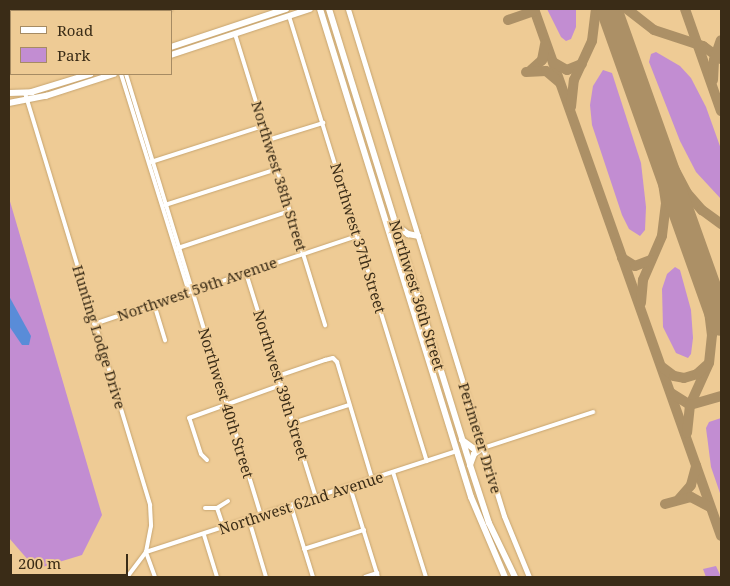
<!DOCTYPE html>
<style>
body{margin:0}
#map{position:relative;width:730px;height:586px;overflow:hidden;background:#eecb95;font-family:"Noto Serif",serif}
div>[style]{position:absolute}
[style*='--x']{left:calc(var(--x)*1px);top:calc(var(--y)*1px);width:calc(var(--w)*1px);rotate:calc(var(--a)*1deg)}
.green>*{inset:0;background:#c28dd2}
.water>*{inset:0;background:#598cd8}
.taxiway>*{height:10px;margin:-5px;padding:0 5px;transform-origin:5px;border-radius:5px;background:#ac9066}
.runway>*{height:26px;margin:-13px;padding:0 13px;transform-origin:13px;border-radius:13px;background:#ac9066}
.roads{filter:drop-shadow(0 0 1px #c7a570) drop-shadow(0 0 1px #c7a570)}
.minor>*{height:4px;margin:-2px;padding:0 2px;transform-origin:2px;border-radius:2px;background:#fff}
.tertiary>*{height:5px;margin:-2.5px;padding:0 2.5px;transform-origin:2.5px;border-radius:2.5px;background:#fff}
.secondary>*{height:5.5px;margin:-2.75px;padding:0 2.75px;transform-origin:2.75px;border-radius:2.75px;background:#fff}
.primary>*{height:6px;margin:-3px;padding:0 3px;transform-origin:3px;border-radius:3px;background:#fff}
span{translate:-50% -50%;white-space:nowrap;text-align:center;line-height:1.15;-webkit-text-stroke:4px #eecb95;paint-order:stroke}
.street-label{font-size:15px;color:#3a2c17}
.frame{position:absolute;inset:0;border:10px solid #3a2c17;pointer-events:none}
.legend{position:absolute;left:10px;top:10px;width:162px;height:65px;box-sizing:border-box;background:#eecb95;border:1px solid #a68b63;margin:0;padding:6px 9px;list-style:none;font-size:15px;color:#3a2c17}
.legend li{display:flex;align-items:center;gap:10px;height:25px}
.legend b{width:25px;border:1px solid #a68b63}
.scale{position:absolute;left:10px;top:554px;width:118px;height:22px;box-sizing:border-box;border:2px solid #3a2c17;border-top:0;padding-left:6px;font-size:15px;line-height:18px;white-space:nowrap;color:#3a2c17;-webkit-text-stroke:4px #eecb95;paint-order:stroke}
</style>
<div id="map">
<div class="green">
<i style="clip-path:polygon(547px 9px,576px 9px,576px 27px,571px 39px,566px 41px,561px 37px)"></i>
<i style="clip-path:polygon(656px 52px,680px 66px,691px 78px,706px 107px,721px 149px,721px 199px,696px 172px,680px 141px,649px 62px,651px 54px)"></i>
<i style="clip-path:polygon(603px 70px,612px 73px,641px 163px,646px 207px,645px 230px,640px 236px,629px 229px,622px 215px,592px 125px,590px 105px,593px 86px)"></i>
<i style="clip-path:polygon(9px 198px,102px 515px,82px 555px,36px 569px,9px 538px)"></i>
<i style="clip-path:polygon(675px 267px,680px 270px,691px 310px,693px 338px,691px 354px,688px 358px,676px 353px,663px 327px,662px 289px,667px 274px)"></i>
<i style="clip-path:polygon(721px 418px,721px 496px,711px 467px,706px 428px,709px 422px)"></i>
<i style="clip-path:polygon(716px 566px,721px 577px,706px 577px,703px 569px)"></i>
</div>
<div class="water">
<i style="clip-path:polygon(9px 296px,31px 336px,29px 345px,22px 345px,9px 326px)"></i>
</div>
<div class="taxiway">
<i style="--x:534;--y:9;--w:559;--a:70.46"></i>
<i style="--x:627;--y:9;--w:34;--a:38"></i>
<i style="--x:654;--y:30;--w:52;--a:18.1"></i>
<i style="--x:703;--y:46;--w:22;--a:36"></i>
<i style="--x:685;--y:9;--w:108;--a:70.6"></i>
<i style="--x:508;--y:20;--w:28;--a:-19"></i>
<i style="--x:553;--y:62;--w:16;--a:30"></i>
<i style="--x:567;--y:70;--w:16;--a:-22"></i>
<i style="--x:531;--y:70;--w:15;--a:-42"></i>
<i style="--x:542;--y:60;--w:16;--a:-79"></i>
<i style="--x:526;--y:72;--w:20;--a:-3"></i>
<i style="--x:546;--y:71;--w:17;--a:40"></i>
<i style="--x:713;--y:80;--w:20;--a:-87"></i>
<i style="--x:714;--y:60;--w:21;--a:-71"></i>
<i style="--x:638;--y:88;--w:78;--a:73.7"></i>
<i style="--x:660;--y:163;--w:40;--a:81.5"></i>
<i style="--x:666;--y:203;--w:33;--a:97"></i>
<i style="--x:662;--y:236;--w:48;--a:113.4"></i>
<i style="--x:643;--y:280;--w:23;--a:95"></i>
<i style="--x:571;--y:107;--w:27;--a:-84"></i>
<i style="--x:574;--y:80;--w:43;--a:-65.2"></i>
<i style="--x:592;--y:41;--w:32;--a:-83"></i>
<i style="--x:658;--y:138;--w:62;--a:62.2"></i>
<i style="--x:687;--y:193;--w:23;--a:49"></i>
<i style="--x:702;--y:210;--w:24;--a:36"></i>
<i style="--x:683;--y:217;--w:90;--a:73.8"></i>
<i style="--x:708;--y:303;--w:32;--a:83"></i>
<i style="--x:712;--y:335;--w:28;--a:96"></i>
<i style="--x:709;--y:363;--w:46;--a:114.3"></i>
<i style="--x:690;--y:405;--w:28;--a:96"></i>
<i style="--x:622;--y:258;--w:15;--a:32"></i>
<i style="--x:635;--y:266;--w:17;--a:-21"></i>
<i style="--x:703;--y:264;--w:44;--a:65.8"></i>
<i style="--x:662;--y:367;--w:15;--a:37"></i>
<i style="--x:674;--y:376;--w:10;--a:11"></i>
<i style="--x:684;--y:378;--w:14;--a:-17"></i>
<i style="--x:697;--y:374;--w:13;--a:-42"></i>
<i style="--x:671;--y:393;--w:22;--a:32"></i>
<i style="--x:690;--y:405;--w:32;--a:-16"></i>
<i style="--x:679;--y:499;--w:18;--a:-49"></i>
<i style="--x:691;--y:485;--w:20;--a:-75"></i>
<i style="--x:665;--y:504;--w:27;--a:-15"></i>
<i style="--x:691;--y:497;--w:21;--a:28"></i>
</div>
<div class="runway">
<i style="--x:609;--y:9;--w:333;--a:70.4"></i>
</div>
<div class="roads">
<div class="minor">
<i style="--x:29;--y:11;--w:8;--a:-14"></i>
<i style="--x:163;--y:11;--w:8;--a:-14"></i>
<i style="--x:289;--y:16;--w:466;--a:72.8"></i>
<i style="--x:9;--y:18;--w:2;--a:-27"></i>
<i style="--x:235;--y:34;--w:305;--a:72.8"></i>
<i style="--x:9;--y:56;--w:2;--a:0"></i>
<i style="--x:121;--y:74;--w:222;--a:72.7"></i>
<i style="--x:187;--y:286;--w:6;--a:51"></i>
<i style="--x:126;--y:74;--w:462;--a:73"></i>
<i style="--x:25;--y:93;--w:431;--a:73.1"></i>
<i style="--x:150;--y:505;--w:21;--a:87"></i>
<i style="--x:151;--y:526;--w:26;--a:101"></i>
<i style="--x:146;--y:552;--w:31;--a:127"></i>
<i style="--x:268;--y:140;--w:58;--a:-17.2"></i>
<i style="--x:151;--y:162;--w:118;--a:-17.8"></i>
<i style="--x:165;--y:205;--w:118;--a:-17.8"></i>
<i style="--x:178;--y:248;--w:118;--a:-18.3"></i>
<i style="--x:246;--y:273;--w:236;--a:72.7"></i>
<i style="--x:154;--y:304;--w:38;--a:73"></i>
<i style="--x:94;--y:324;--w:277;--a:-18.5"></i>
<i style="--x:278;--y:376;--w:50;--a:-18.8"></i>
<i style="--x:325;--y:360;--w:8;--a:-14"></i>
<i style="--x:333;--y:358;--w:6;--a:45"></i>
<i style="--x:337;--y:362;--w:122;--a:73.3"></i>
<i style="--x:293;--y:423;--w:59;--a:-17.8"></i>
<i style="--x:483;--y:448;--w:116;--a:-18.1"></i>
<i style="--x:207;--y:460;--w:8;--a:-135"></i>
<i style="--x:201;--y:454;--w:38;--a:-108"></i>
<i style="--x:189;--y:418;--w:98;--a:-19.7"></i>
<i style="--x:393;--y:472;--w:110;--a:72.6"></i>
<i style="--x:350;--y:487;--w:94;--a:72.7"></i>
<i style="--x:291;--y:506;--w:74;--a:72.8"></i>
<i style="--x:205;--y:508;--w:12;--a:0"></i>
<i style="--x:217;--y:508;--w:13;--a:-32"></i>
<i style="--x:217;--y:508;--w:21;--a:71"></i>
<i style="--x:249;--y:520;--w:59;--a:73.4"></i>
<i style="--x:204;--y:535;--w:44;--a:72.8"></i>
<i style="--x:304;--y:549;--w:63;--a:-17.6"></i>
<i style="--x:155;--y:577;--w:27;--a:-110"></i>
<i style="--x:146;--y:552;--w:326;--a:-18"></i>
<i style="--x:365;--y:577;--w:13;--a:-18"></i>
</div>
<div class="tertiary">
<i style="--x:348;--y:9;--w:530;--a:72.9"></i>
<i style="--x:504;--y:516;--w:66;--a:67.7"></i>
</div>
<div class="secondary">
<i style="--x:171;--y:47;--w:121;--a:-18.3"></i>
<i style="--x:171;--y:55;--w:146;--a:-18.3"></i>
<i style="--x:9;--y:93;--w:23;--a:-2"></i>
<i style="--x:32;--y:92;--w:61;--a:-17.2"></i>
<i style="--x:9;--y:103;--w:38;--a:-11"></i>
<i style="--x:46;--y:96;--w:71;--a:-17.9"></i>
</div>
<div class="primary">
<i style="--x:320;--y:9;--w:511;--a:72.81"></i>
<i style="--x:471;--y:497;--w:87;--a:67"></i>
<i style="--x:329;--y:9;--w:477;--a:72.8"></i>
<i style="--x:470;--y:465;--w:61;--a:71.9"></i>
<i style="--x:489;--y:523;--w:60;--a:64.3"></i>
<i style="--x:397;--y:226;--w:14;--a:36"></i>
<i style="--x:408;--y:234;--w:10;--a:11"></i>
<i style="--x:462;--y:440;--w:14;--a:36"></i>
<i style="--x:473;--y:448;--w:10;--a:0"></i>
<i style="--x:470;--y:465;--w:12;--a:-70"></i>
<i style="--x:474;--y:454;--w:10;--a:-37"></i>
</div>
</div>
<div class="street-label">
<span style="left:279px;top:176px;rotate:73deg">Northwest 38th Street</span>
<span style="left:358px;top:238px;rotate:73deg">Northwest 37th Street</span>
<span style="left:197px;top:289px;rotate:-19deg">Northwest 59th Avenue</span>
<span style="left:417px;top:295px;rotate:73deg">Northwest 36th Street</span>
<span style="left:99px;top:337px;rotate:73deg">Hunting Lodge Drive</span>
<span style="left:281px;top:385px;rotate:73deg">Northwest 39th Street</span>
<span style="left:226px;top:403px;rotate:73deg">Northwest 40th Street</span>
<span style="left:480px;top:438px;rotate:73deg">Perimeter Drive</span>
<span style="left:301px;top:503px;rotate:-18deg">Northwest 62nd Avenue</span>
</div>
<div class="frame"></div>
<ul class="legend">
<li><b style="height:6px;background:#fff"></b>Road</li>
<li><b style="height:14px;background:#c28dd2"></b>Park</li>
</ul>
<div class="scale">200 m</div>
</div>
